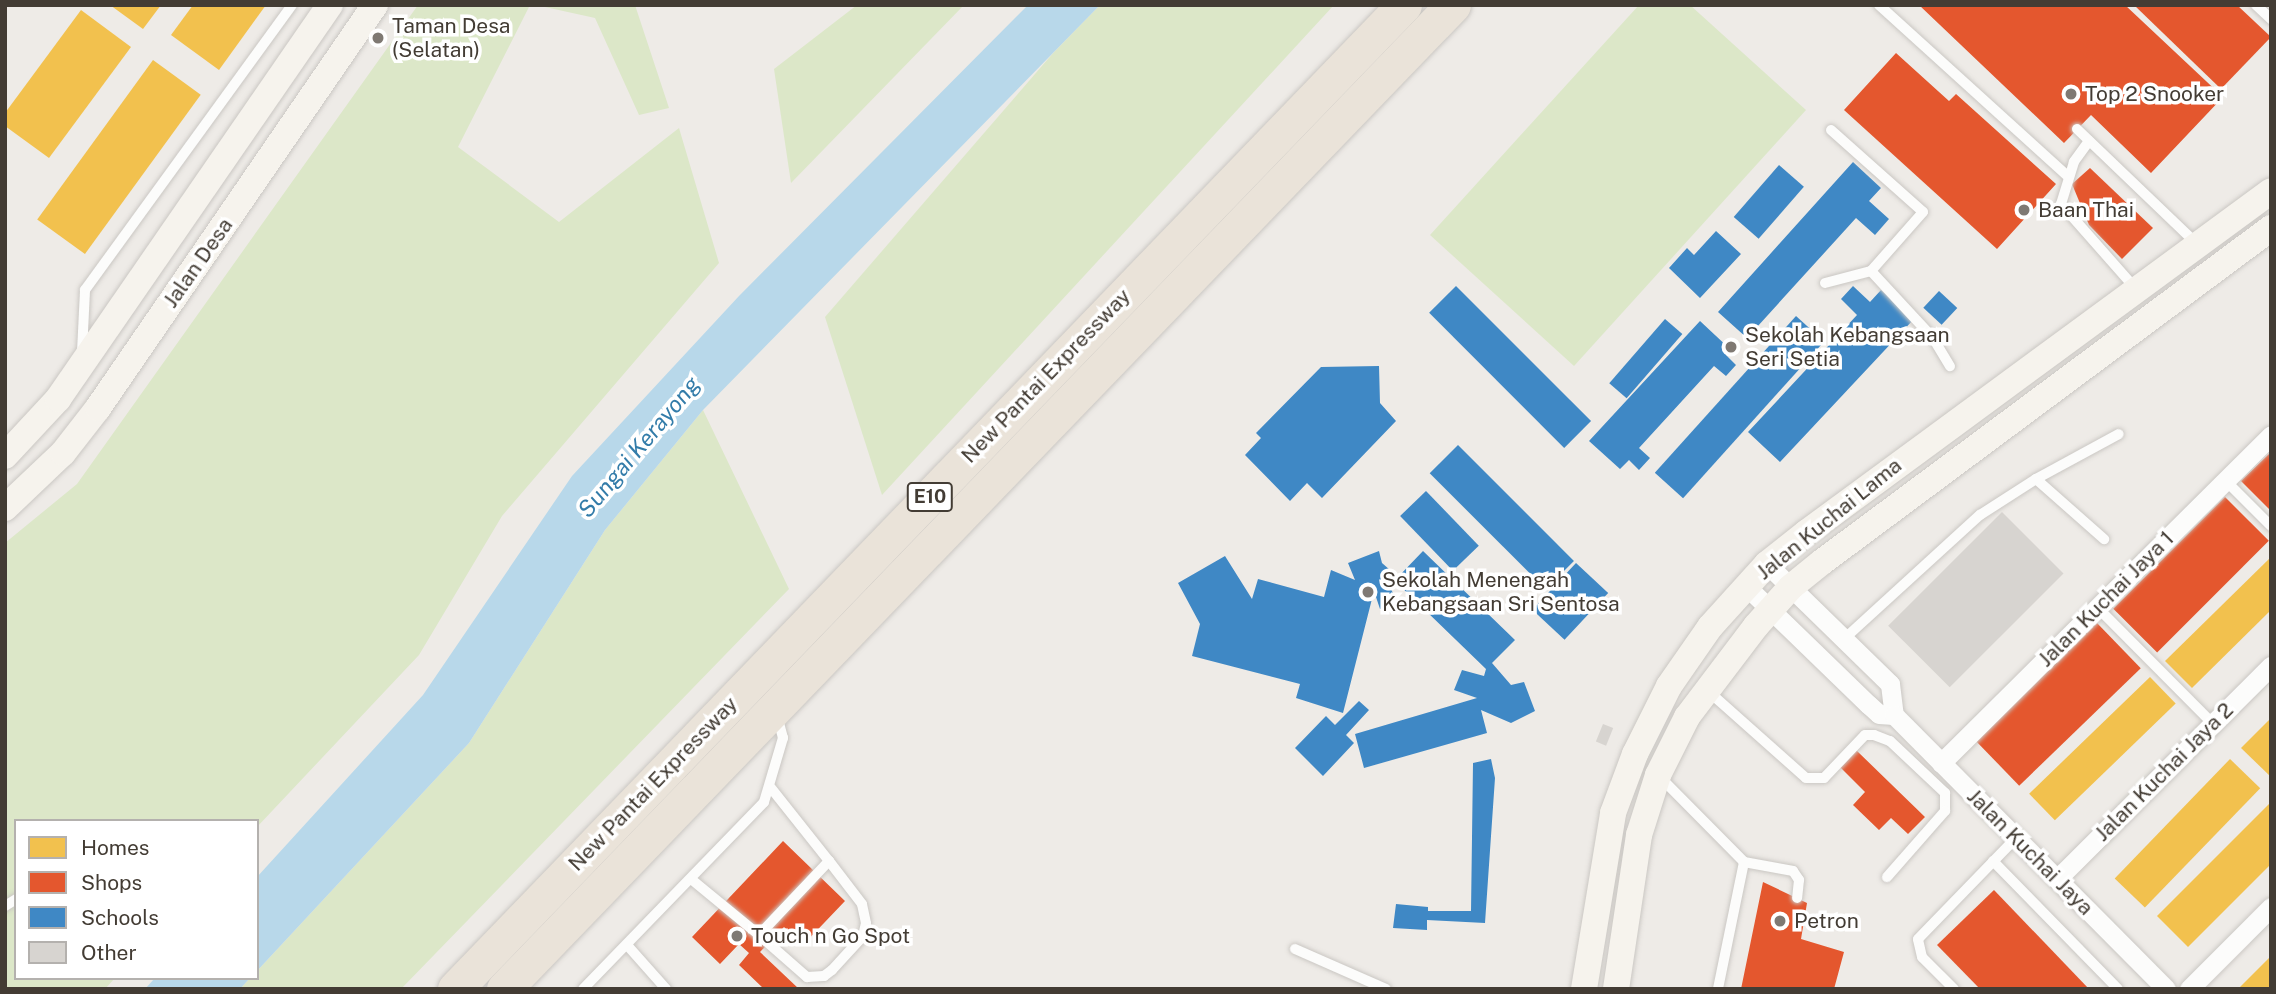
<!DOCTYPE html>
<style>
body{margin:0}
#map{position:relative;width:2276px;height:994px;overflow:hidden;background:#eeebe7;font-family:"Public Sans",sans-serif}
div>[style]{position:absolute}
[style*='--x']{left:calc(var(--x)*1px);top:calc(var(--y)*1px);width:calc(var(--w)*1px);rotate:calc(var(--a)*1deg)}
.green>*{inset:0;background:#dce7c8}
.water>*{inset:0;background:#b8d8ea}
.homes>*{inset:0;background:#f2c14e;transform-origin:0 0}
.shops>*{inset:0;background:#e4572e;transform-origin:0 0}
.schools>*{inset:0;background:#3f88c5;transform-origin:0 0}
.building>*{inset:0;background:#d7d4d0;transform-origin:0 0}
.roads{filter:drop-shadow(0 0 2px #cac7c3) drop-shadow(0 0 2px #cac7c3)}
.service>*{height:10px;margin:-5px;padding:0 5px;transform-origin:5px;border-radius:5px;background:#fcfcfb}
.minor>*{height:19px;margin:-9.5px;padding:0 9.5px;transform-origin:9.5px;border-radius:9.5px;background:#fcfcfb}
.secondary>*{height:26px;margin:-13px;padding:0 13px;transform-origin:13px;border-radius:13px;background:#f6f3ed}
.motorway>*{height:35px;margin:-17.5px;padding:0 17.5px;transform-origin:17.5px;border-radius:17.5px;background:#eae3d9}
.dots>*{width:19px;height:19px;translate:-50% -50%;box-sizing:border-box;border:4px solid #fff;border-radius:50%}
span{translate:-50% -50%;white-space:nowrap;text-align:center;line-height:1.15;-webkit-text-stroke:7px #fff;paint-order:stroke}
.shield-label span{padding:2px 5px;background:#fff;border:2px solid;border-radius:5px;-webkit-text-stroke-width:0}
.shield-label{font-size:19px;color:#433c34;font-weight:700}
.poi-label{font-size:21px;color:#433c34}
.left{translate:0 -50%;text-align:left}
.street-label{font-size:21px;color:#433c34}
.water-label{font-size:23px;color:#337ca9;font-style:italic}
.frame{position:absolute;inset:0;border:7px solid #433c34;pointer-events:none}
.legend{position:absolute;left:14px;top:819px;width:245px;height:161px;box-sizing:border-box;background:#fff;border:2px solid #b4b1ae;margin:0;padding:9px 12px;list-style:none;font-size:21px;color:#433c34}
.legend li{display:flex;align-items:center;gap:14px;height:35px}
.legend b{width:35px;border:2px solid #b4b1ae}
</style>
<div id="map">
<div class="green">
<i style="clip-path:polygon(418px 5px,530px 5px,458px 147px,559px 222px,679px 128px,719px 263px,502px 516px,419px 655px,257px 827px,257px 821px,16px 821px,16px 978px,115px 978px,105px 989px,5px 989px,5px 543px,77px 484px)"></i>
<i style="clip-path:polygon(536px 5px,635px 5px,669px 108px,639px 115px,595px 18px)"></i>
<i style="clip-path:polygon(857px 5px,964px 5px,791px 183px,774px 69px)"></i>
<i style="clip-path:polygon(1100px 5px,1334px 5px,882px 495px,825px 317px,1054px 52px)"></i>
<i style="clip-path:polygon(1639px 5px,1690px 5px,1806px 110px,1574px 366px,1430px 235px)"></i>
<i style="clip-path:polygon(703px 410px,789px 589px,401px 989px,240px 989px,250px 978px,257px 978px,257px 971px,469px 743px,605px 530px)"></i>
</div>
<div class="water">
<i style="clip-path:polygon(1028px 5px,1100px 5px,703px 410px,605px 530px,469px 743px,257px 971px,257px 877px,423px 695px,572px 476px,739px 296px)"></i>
<i style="clip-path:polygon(155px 978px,250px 978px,240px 989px,145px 989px)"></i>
</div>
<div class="homes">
<i style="clip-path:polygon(110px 5px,161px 5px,143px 29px)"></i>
<i style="clip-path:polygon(193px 5px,266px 5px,219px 70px,171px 35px)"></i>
<i style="clip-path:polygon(81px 10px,131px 47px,49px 158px,5px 126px,5px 113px)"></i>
<i style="left:153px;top:60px;width:59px;height:197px;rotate:36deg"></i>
<i style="clip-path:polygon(2271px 557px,2271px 610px,2192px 688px,2165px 661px)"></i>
<i style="left:2150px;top:677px;width:37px;height:168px;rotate:46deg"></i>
<i style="clip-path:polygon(2271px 718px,2271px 777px,2241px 748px)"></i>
<i style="left:2230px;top:759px;width:42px;height:166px;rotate:44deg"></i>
<i style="clip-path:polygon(2271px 802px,2271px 864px,2188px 947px,2157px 916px)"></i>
<i style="clip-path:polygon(2271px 956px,2271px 989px,2238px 989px)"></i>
</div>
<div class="shops">
<i style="clip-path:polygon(1919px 5px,2125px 5px,2223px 97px,2151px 173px,2091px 115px,2064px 143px)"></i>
<i style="clip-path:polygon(2134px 5px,2237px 5px,2271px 37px,2221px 89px)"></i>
<i style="clip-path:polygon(1896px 53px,1949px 101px,1956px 94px,2056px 184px,1997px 249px,1844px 110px)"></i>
<i style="clip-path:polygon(2090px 168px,2153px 228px,2122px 259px,2089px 225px,2072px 184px)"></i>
<i style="clip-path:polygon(2271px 452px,2271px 511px,2241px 481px)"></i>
<i style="left:2225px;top:497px;width:62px;height:158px;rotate:45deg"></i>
<i style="left:2097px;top:623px;width:63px;height:169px;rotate:46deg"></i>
<i style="clip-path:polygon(1856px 750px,1925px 817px,1908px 834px,1891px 818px,1879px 830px,1853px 805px,1865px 792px,1840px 767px)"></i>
<i style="clip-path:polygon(783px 841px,845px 901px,803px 945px,784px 927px,760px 952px,799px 989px,764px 989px,739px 965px,749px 953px,739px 944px,720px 964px,692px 937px)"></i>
<i style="clip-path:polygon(1763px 882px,1807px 903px,1801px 939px,1844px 952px,1834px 989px,1741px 989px)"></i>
<i style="clip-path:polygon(1994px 890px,2089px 989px,1980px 989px,1937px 945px)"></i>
</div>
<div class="schools">
<i style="clip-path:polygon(1853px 162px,1881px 188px,1869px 201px,1889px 219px,1875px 235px,1856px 218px,1747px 338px,1718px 312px)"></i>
<i style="left:1779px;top:165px;width:33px;height:69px;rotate:41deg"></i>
<i style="clip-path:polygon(1716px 231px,1741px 254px,1700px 298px,1669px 268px,1687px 248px,1694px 255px)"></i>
<i style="left:1456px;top:286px;width:191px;height:38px;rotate:45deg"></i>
<i style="clip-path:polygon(1853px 286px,1870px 302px,1881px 290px,1913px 320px,1780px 462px,1748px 432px,1857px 315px,1841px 299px)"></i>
<i style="left:1939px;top:291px;width:25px;height:23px;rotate:43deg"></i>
<i style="left:1796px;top:316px;width:38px;height:211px;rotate:42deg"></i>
<i style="left:1665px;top:319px;width:23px;height:85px;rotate:41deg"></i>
<i style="clip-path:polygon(1700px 321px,1731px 350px,1726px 355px,1736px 365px,1726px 376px,1714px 366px,1639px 448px,1650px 458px,1639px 470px,1629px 460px,1620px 469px,1589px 441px)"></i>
<i style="clip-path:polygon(1379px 366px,1380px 403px,1396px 421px,1322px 498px,1307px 483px,1290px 501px,1245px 455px,1261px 438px,1256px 433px,1321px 367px)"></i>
<i style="left:1458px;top:445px;width:164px;height:40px;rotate:45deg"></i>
<i style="left:1426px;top:491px;width:76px;height:36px;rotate:46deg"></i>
<i style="clip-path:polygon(1379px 551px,1382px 563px,1398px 577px,1423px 551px,1515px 640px,1492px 663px,1511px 685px,1524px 682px,1535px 711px,1511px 723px,1481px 710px,1487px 733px,1364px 768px,1355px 734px,1477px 698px,1454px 690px,1462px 670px,1484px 676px,1486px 669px,1395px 581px,1388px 584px,1398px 602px,1380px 609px,1374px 591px,1343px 713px,1296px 698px,1300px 684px,1192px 656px,1200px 624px,1178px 583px,1225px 556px,1252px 599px,1258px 579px,1324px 597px,1331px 570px,1355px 580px,1348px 563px)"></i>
<i style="left:1576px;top:563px;width:44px;height:64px;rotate:43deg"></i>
<i style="clip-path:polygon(1359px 701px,1369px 710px,1346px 735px,1354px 743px,1323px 776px,1295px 748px,1326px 716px,1335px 725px)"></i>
<i style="clip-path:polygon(1491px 759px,1495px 778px,1485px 923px,1427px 920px,1427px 930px,1393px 928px,1396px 904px,1428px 907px,1428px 911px,1471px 911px,1473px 763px)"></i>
</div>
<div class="building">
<i style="left:2002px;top:512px;width:87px;height:161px;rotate:45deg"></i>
<i style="left:1603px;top:724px;width:11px;height:19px;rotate:22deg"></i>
</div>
<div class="roads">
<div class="service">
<i style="--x:1879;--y:5;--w:256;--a:42.2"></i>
<i style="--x:2256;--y:5;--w:21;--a:43"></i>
<i style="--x:2077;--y:129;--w:165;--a:43.8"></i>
<i style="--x:1831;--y:130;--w:123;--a:41.7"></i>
<i style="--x:1923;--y:212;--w:79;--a:131.4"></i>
<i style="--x:2089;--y:141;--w:26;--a:126"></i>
<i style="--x:2074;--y:162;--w:44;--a:107.2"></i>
<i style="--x:2061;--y:204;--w:112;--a:48.6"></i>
<i style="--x:1825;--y:283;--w:48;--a:-14.6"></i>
<i style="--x:1871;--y:271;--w:91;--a:47.2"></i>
<i style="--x:1933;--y:338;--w:33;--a:59"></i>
<i style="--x:82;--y:352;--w:62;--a:-87.2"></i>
<i style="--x:85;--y:290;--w:352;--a:-54"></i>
<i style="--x:2036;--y:479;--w:94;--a:-28.5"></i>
<i style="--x:2225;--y:480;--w:65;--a:45"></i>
<i style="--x:2097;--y:607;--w:165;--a:45.2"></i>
<i style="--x:1844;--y:639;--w:184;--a:-42.4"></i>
<i style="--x:1980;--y:515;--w:67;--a:-32.7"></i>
<i style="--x:2036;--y:479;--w:91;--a:41.4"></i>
<i style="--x:1707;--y:690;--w:132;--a:41.6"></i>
<i style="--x:1806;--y:778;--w:18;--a:0"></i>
<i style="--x:1824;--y:778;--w:59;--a:-46.4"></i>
<i style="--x:1865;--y:735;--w:9;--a:0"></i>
<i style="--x:1874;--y:735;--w:17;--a:21"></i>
<i style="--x:1890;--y:741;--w:76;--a:43.4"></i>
<i style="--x:1945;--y:793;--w:18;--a:90"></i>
<i style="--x:1945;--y:811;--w:88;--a:131.3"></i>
<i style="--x:1661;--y:778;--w:118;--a:45.3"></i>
<i style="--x:1744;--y:862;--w:130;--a:101.6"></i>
<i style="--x:1993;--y:861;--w:179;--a:45.7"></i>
<i style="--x:1744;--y:862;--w:50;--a:10.4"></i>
<i style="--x:1793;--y:871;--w:11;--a:56"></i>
<i style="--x:1799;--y:880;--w:18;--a:96"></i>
<i style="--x:691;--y:879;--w:88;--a:39.5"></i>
<i style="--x:759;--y:935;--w:102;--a:-46.6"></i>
<i style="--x:829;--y:861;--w:93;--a:-128.5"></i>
<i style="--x:5;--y:906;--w:13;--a:-32"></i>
<i style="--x:759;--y:935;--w:64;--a:41.2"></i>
<i style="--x:807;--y:977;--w:17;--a:-3"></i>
<i style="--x:824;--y:976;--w:10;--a:-37"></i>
<i style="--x:832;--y:970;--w:46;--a:-47.6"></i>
<i style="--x:863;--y:936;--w:13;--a:-77"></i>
<i style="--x:866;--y:923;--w:19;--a:-102"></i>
<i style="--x:862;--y:904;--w:54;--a:-127.5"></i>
<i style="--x:627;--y:945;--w:59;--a:48.4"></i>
<i style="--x:1295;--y:949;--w:99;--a:23.7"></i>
<i style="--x:583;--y:989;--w:260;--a:-45.9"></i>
<i style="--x:764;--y:802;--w:67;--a:-73.5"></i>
<i style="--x:783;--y:738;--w:23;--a:-105"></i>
<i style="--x:1954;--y:989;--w:45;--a:-135"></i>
<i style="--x:1922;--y:957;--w:18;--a:-103"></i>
<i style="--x:1918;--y:939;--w:141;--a:-45.9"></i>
</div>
<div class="minor">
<i style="--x:1767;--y:564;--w:172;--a:44.3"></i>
<i style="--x:1890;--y:684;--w:31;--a:83"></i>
<i style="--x:1746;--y:586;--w:171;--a:44.1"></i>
<i style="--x:1869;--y:705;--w:13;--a:42"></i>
<i style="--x:1879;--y:714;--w:15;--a:4"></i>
<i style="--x:1894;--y:715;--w:386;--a:45.2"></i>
<i style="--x:1941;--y:763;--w:465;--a:-44.8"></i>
<i style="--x:2057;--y:879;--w:302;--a:-44.9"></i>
<i style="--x:2189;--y:989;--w:116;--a:-45"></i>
</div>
<div class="secondary">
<i style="--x:5;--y:456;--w:78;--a:-47.1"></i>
<i style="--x:58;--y:399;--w:479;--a:-55.4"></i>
<i style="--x:5;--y:508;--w:80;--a:-43.5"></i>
<i style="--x:63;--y:453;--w:57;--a:-52.1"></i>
<i style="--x:98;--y:408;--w:489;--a:-55.5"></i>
<i style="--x:1584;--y:989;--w:178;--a:-80.6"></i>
<i style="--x:1613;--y:813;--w:63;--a:-69.6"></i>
<i style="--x:1635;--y:754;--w:76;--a:-63.4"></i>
<i style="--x:1669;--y:686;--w:72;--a:-55.2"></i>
<i style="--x:1710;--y:627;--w:85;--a:-47.9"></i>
<i style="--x:1767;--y:564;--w:50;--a:-38.5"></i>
<i style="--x:1806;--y:533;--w:577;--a:-36.33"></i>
<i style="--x:1616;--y:989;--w:156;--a:-81.5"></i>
<i style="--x:1639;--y:835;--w:63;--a:-72.4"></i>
<i style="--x:1658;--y:775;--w:65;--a:-63.4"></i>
<i style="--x:1687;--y:717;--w:114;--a:-52.8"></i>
<i style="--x:1756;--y:626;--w:52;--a:-48.1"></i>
<i style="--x:1791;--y:587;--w:40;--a:-39"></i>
<i style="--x:1822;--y:562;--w:560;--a:-36.64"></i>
</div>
<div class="motorway">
<i style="--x:455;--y:989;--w:1367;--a:-46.04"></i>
<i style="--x:504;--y:989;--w:1367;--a:-46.04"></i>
</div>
</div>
<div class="dots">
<i style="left:378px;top:38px;background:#7f7973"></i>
<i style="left:2071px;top:94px;background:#7f7973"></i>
<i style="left:2024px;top:210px;background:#7f7973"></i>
<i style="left:1731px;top:347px;background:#7f7973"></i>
<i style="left:1368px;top:592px;background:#7f7973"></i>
<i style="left:1780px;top:921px;background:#7f7973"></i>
<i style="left:737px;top:936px;background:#7f7973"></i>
</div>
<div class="shield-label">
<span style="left:930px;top:497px">E10</span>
</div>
<div class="poi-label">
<span class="left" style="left:392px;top:38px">Taman Desa<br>(Selatan)</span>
<span class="left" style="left:2085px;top:94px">Top 2 Snooker</span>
<span class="left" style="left:2038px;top:210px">Baan Thai</span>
<span class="left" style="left:1745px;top:347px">Sekolah Kebangsaan<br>Seri Setia</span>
<span class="left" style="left:1382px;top:592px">Sekolah Menengah<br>Kebangsaan Sri Sentosa</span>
<span class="left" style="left:1794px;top:921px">Petron</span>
<span class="left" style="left:751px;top:936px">Touch n Go Spot</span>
</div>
<div class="street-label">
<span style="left:198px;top:263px;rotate:-55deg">Jalan Desa</span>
<span style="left:1046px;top:376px;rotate:-46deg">New Pantai Expressway</span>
<span style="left:1829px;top:519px;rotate:-39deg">Jalan Kuchai Lama</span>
<span style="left:2106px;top:599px;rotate:-45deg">Jalan Kuchai Jaya 1</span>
<span style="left:2164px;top:772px;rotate:-45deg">Jalan Kuchai Jaya 2</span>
<span style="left:653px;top:784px;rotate:-46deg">New Pantai Expressway</span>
<span style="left:2030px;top:852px;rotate:45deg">Jalan Kuchai Jaya</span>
</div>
<div class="water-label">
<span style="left:639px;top:447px;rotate:-50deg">Sungai Kerayong</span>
</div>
<div class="frame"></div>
<ul class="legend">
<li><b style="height:19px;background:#f2c14e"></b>Homes</li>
<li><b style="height:19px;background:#e4572e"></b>Shops</li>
<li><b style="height:19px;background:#3f88c5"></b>Schools</li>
<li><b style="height:19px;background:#d7d4d0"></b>Other</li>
</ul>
</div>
